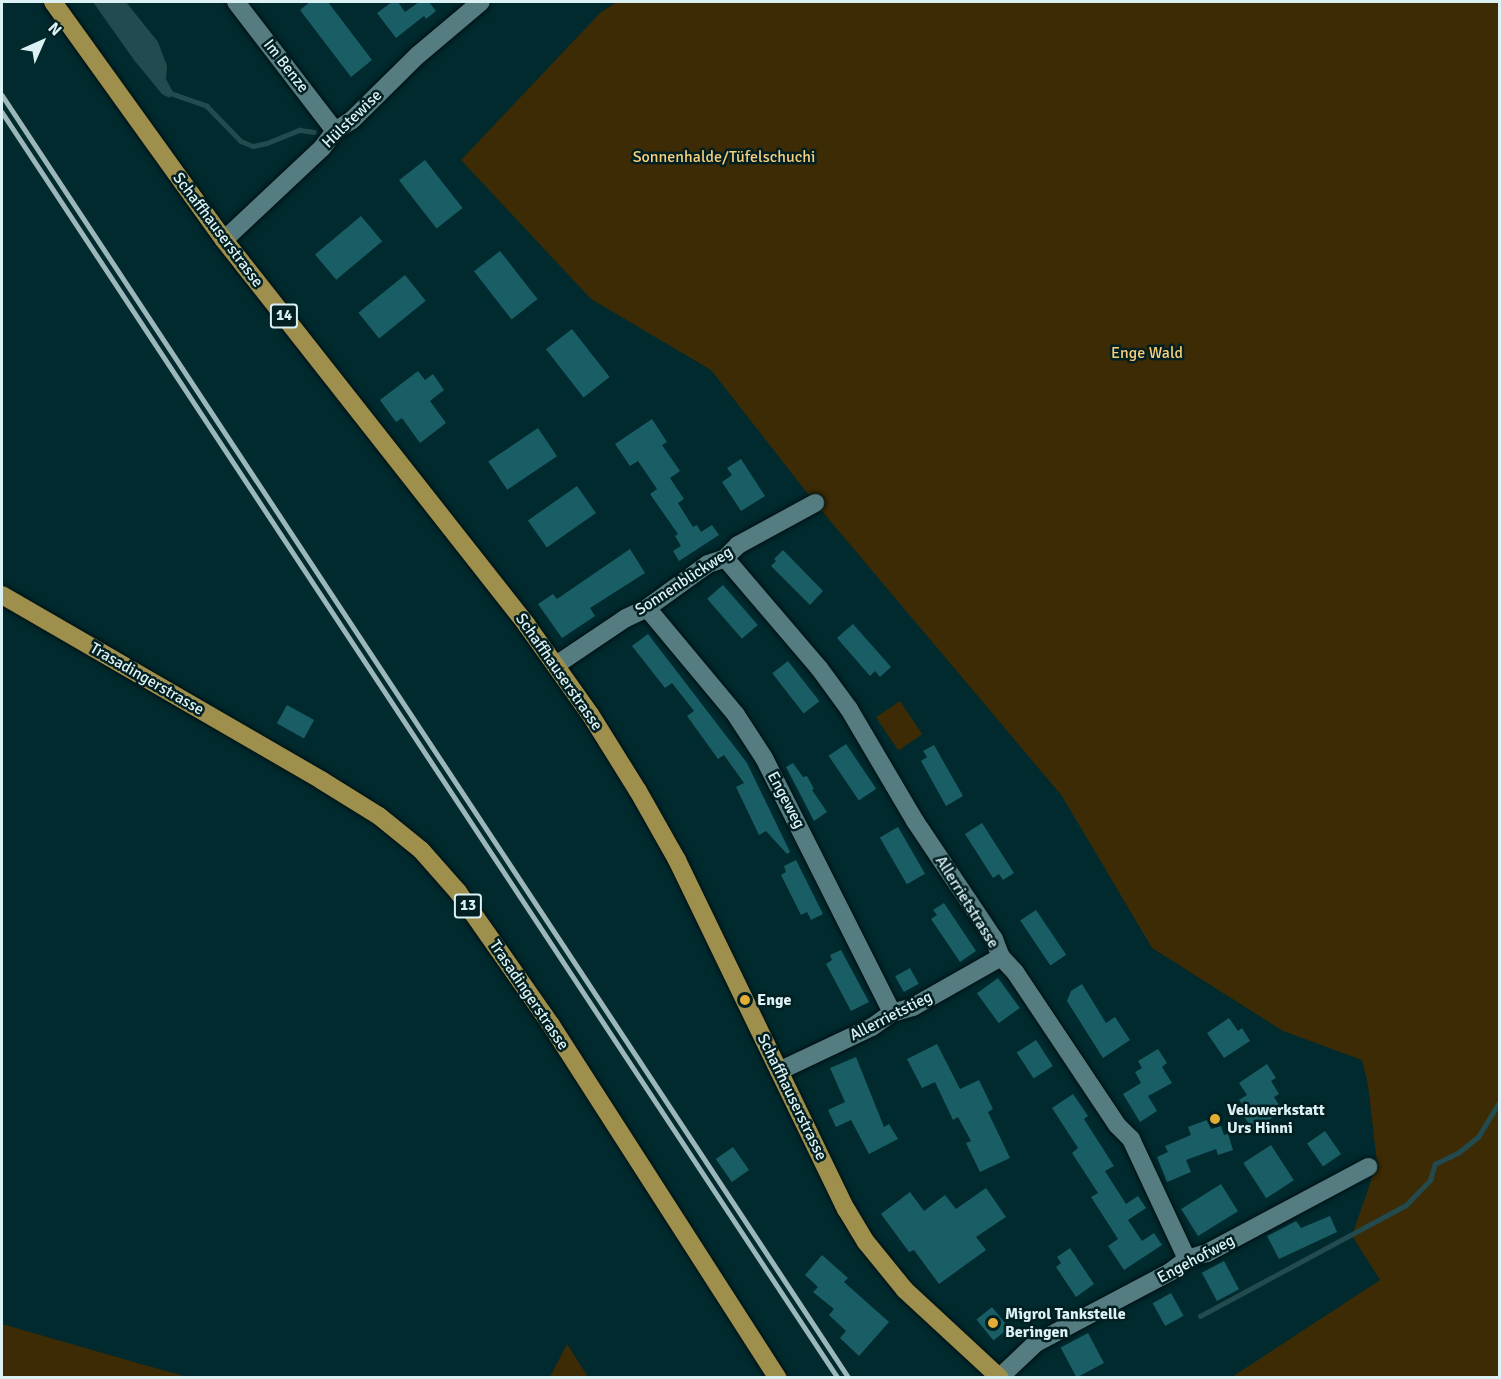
<!DOCTYPE html>
<meta charset="utf-8">
<style>
body{margin:0}
#map{position:relative;width:1501px;height:1379px;overflow:hidden;background:#002a2e;font-family:Signika,sans-serif}
div>[style]{position:absolute}
[style*='--x']{left:calc(var(--x)*1px);top:calc(var(--y)*1px);width:calc(var(--w)*1px);rotate:calc(var(--a)*1deg)}
.green>*{inset:0;background:#3c2b04;transform-origin:0 0}
.water>*{inset:0;background:#234a4e}
.stream>*{height:4.5px;margin:-2.25px;padding:0 2.25px;transform-origin:2.25px;border-radius:2.25px;background:#234a4e}
.building>*{inset:0;background:#195e65;transform-origin:0 0}
.roads{filter:drop-shadow(0 0 2px #001012) drop-shadow(0 0 2px #001012)}
.minor>*{height:18px;margin:-9px;padding:0 9px;transform-origin:9px;border-radius:9px;background:#557c80}
.major>*{height:18px;margin:-9px;padding:0 9px;transform-origin:9px;border-radius:9px;background:#9e8f4c}
.rail>*{height:4.5px;margin:-2.25px;padding:0 2.25px;transform-origin:2.25px;border-radius:2.25px;background:#9bb7b9}
.dots>*{width:16px;height:16px;translate:-50% -50%;box-sizing:border-box;border:3px solid #021f22;border-radius:50%}
span{translate:-50% -50%;white-space:nowrap;text-align:center;line-height:1.15;-webkit-text-stroke:5px #021f22;paint-order:stroke}
.shield-label span{padding:2px 4px;background:#021f22;border:2px solid;border-radius:4px;-webkit-text-stroke-width:0}
.shield-label{font-size:15px;color:#dcf1f3;font-weight:700}
.street-label{font-size:16px;color:#dcf1f3}
.park-label{font-size:16px;color:#f9ce7a}
.poi-label{font-size:16px;color:#dcf1f3;font-weight:700}
.left{translate:0 -50%;text-align:left}
.frame{position:absolute;inset:0;border:3px solid #dcf1f3;pointer-events:none}
.north{position:absolute;left:12px;top:12px;width:60px;height:60px;-webkit-text-stroke:4px #021f22;paint-order:stroke;rotate:45deg;font-size:16px;font-weight:700;line-height:24px;text-align:center;color:#dcf1f3}
.north::after{content:'';display:block;margin:auto;width:21px;height:27px;background:#dcf1f3;clip-path:polygon(50% 0,100% 100%,50% 72%,0 100%)}
</style>
<div id="map">
<div class="green">
<i style="clip-path:polygon(617px 2px,1499px 2px,1499px 1377px,1232px 1377px,1380px 1280px,1352px 1236px,1377px 1163px,1368px 1085px,1362px 1060px,1283px 1031px,1152px 948px,1062px 796px,815px 503px,711px 370px,591px 299px,461px 160px,601px 12px)"></i>
<i style="left:900px;top:701px;width:40px;height:29px;rotate:56deg"></i>
<i style="clip-path:polygon(2px 1324px,141px 1364px,188px 1377px,2px 1377px)"></i>
<i style="clip-path:polygon(567px 1344px,588px 1377px,550px 1377px)"></i>
</div>
<div class="water">
<i style="clip-path:polygon(93px 2px,126px 2px,158px 42px,167px 66px,166px 79px,173px 92px,170px 98px,162px 94px,134px 60px)"></i>
</div>
<div class="stream">
<i style="--x:173;--y:94;--w:36;--a:19"></i>
<i style="--x:207;--y:106;--w:49;--a:45.8"></i>
<i style="--x:241;--y:141;--w:13;--a:23"></i>
<i style="--x:253;--y:146;--w:14;--a:-12"></i>
<i style="--x:267;--y:143;--w:35;--a:-22"></i>
<i style="--x:300;--y:130;--w:14;--a:8"></i>
<i style="--x:1200;--y:1316;--w:234;--a:-28.3"></i>
<i style="--x:1406;--y:1205;--w:35;--a:-46"></i>
<i style="--x:1430;--y:1180;--w:17;--a:-73"></i>
<i style="--x:1435;--y:1164;--w:25;--a:-26"></i>
<i style="--x:1458;--y:1153;--w:26;--a:-39"></i>
<i style="--x:1478;--y:1137;--w:42;--a:-58.6"></i>
</div>
<div class="building">
<i style="clip-path:polygon(310px 2px,328px 2px,372px 60px,351px 77px,300px 10px)"></i>
<i style="clip-path:polygon(392px 2px,398px 2px,405px 12px,419px 2px,429px 2px,436px 11px,426px 19px,424px 16px,396px 38px,377px 13px)"></i>
<i style="left:425px;top:160px;width:61px;height:33px;rotate:52deg"></i>
<i style="left:361px;top:216px;width:33px;height:60px;rotate:50deg"></i>
<i style="left:500px;top:251px;width:61px;height:33px;rotate:52deg"></i>
<i style="left:405px;top:275px;width:33px;height:60px;rotate:51deg"></i>
<i style="left:572px;top:329px;width:61px;height:33px;rotate:52deg"></i>
<i style="clip-path:polygon(418px 371px,425px 380px,433px 374px,444px 390px,430px 401px,446px 423px,420px 443px,402px 418px,396px 422px,380px 400px)"></i>
<i style="clip-path:polygon(652px 419px,667px 442px,662px 445px,680px 471px,670px 478px,684px 499px,678px 503px,693px 527px,697px 525px,701px 532px,712px 525px,719px 535px,679px 561px,673px 551px,681px 546px,675px 536px,678px 534px,650px 494px,657px 489px,638px 461px,630px 466px,615px 444px)"></i>
<i style="left:538px;top:428px;width:34px;height:60px;rotate:56deg"></i>
<i style="clip-path:polygon(741px 459px,765px 496px,741px 511px,722px 482px,732px 475px,727px 468px)"></i>
<i style="left:577px;top:486px;width:33px;height:60px;rotate:55deg"></i>
<i style="clip-path:polygon(630px 549px,645px 573px,590px 608px,595px 616px,562px 638px,538px 604px,553px 594px,557px 599px)"></i>
<i style="clip-path:polygon(783px 550px,823px 591px,810px 605px,771px 566px,776px 561px,774px 559px)"></i>
<i style="left:723px;top:585px;width:53px;height:21px;rotate:49deg"></i>
<i style="clip-path:polygon(853px 624px,891px 667px,880px 677px,875px 671px,870px 676px,837px 638px)"></i>
<i style="clip-path:polygon(648px 634px,747px 763px,790px 852px,787px 854px,766px 831px,759px 835px,736px 787px,744px 783px,724px 755px,718px 759px,687px 716px,694px 711px,672px 683px,665px 688px,632px 646px)"></i>
<i style="left:788px;top:661px;width:51px;height:20px;rotate:52deg"></i>
<i style="left:287px;top:705px;width:31px;height:21px;rotate:29deg"></i>
<i style="left:846px;top:744px;width:54px;height:21px;rotate:56deg"></i>
<i style="clip-path:polygon(934px 745px,963px 796px,946px 806px,921px 761px,927px 757px,923px 751px)"></i>
<i style="clip-path:polygon(793px 763px,803px 777px,807px 776px,814px 789px,812px 790px,827px 812px,814px 821px,786px 767px)"></i>
<i style="clip-path:polygon(982px 823px,1014px 873px,1003px 880px,999px 874px,993px 878px,965px 834px)"></i>
<i style="left:898px;top:827px;width:54px;height:21px;rotate:60deg"></i>
<i style="clip-path:polygon(796px 860px,823px 914px,811px 920px,807px 912px,801px 915px,781px 875px,786px 872px,784px 866px)"></i>
<i style="clip-path:polygon(944px 903px,976px 951px,960px 962px,931px 919px,937px 915px,933px 910px)"></i>
<i style="left:1036px;top:910px;width:54px;height:19px;rotate:56deg"></i>
<i style="clip-path:polygon(841px 950px,869px 1002px,851px 1011px,826px 964px,832px 960px,830px 955px)"></i>
<i style="left:910px;top:968px;width:18px;height:17px;rotate:61deg"></i>
<i style="left:998px;top:978px;width:37px;height:26px;rotate:54deg"></i>
<i style="clip-path:polygon(1082px 984px,1106px 1023px,1115px 1017px,1130px 1040px,1103px 1058px,1067px 1001px,1071px 991px)"></i>
<i style="clip-path:polygon(1229px 1018px,1238px 1031px,1242px 1028px,1250px 1041px,1224px 1058px,1207px 1033px)"></i>
<i style="left:1036px;top:1040px;width:31px;height:23px;rotate:57deg"></i>
<i style="clip-path:polygon(937px 1044px,960px 1089px,979px 1080px,993px 1109px,988px 1112px,1010px 1158px,980px 1172px,966px 1143px,971px 1141px,958px 1117px,953px 1120px,935px 1082px,922px 1088px,907px 1059px)"></i>
<i style="clip-path:polygon(1158px 1049px,1167px 1063px,1162px 1067px,1172px 1083px,1148px 1096px,1157px 1111px,1140px 1122px,1123px 1094px,1141px 1083px,1135px 1072px,1142px 1068px,1138px 1061px)"></i>
<i style="clip-path:polygon(856px 1057px,884px 1127px,889px 1124px,898px 1139px,869px 1154px,851px 1120px,836px 1127px,828px 1110px,845px 1102px,830px 1068px)"></i>
<i style="clip-path:polygon(1267px 1064px,1276px 1078px,1271px 1081px,1279px 1094px,1274px 1097px,1283px 1111px,1253px 1130px,1243px 1115px,1248px 1112px,1239px 1100px,1247px 1095px,1239px 1083px)"></i>
<i style="clip-path:polygon(1073px 1094px,1088px 1116px,1084px 1119px,1114px 1166px,1105px 1171px,1126px 1204px,1138px 1196px,1146px 1208px,1128px 1220px,1142px 1241px,1154px 1233px,1162px 1245px,1124px 1270px,1108px 1246px,1118px 1239px,1091px 1197px,1098px 1193px,1072px 1153px,1078px 1148px,1052px 1108px)"></i>
<i style="clip-path:polygon(1207px 1120px,1211px 1129px,1221px 1126px,1224px 1135px,1228px 1134px,1233px 1150px,1218px 1155px,1216px 1149px,1186px 1160px,1191px 1172px,1167px 1182px,1157px 1157px,1168px 1152px,1165px 1146px,1191px 1135px,1188px 1127px)"></i>
<i style="left:1325px;top:1131px;width:28px;height:22px;rotate:55deg"></i>
<i style="left:1271px;top:1145px;width:42px;height:33px;rotate:57deg"></i>
<i style="left:733px;top:1147px;width:28px;height:21px;rotate:55deg"></i>
<i style="left:1221px;top:1184px;width:32px;height:47px;rotate:58deg"></i>
<i style="clip-path:polygon(986px 1188px,1006px 1217px,976px 1237px,986px 1250px,939px 1284px,914px 1250px,909px 1252px,881px 1214px,910px 1192px,924px 1211px,945px 1195px,956px 1209px)"></i>
<i style="clip-path:polygon(1330px 1216px,1337px 1232px,1279px 1259px,1267px 1236px,1296px 1221px,1301px 1228px)"></i>
<i style="clip-path:polygon(1070px 1248px,1094px 1284px,1076px 1297px,1056px 1267px,1061px 1263px,1057px 1257px)"></i>
<i style="clip-path:polygon(822px 1255px,848px 1278px,844px 1282px,889px 1322px,859px 1356px,840px 1338px,846px 1331px,829px 1315px,834px 1309px,813px 1292px,818px 1287px,805px 1275px)"></i>
<i style="left:1224px;top:1261px;width:32px;height:25px;rotate:62deg"></i>
<i style="left:1171px;top:1293px;width:26px;height:21px;rotate:61deg"></i>
<i style="left:992px;top:1307px;width:27px;height:20px;rotate:51deg"></i>
<i style="left:1088px;top:1333px;width:34px;height:31px;rotate:62deg"></i>
</div>
<div class="roads">
<div class="minor">
<i style="--x:236;--y:2;--w:163;--a:52.5"></i>
<i style="--x:224;--y:240;--w:134;--a:-43.2"></i>
<i style="--x:322;--y:148;--w:21;--a:-53"></i>
<i style="--x:335;--y:131;--w:20;--a:-33"></i>
<i style="--x:352;--y:120;--w:93;--a:-44.6"></i>
<i style="--x:418;--y:55;--w:82;--a:-40.1"></i>
<i style="--x:725;--y:558;--w:145;--a:49.5"></i>
<i style="--x:819;--y:668;--w:51;--a:53.8"></i>
<i style="--x:849;--y:709;--w:130;--a:59.5"></i>
<i style="--x:915;--y:821;--w:142;--a:56.2"></i>
<i style="--x:994;--y:939;--w:19;--a:69"></i>
<i style="--x:1001;--y:957;--w:21;--a:47"></i>
<i style="--x:1015;--y:972;--w:184;--a:56.3"></i>
<i style="--x:1117;--y:1125;--w:20;--a:45"></i>
<i style="--x:1131;--y:1139;--w:132;--a:65"></i>
<i style="--x:647;--y:608;--w:139;--a:50.2"></i>
<i style="--x:736;--y:715;--w:51;--a:56.9"></i>
<i style="--x:764;--y:758;--w:285;--a:63.3"></i>
<i style="--x:556;--y:665;--w:84;--a:-33.9"></i>
<i style="--x:626;--y:618;--w:23;--a:-25"></i>
<i style="--x:647;--y:608;--w:75;--a:-35.8"></i>
<i style="--x:708;--y:564;--w:18;--a:-19"></i>
<i style="--x:725;--y:558;--w:18;--a:-45"></i>
<i style="--x:738;--y:545;--w:88;--a:-28.6"></i>
<i style="--x:779;--y:1071;--w:103;--a:-25.3"></i>
<i style="--x:872;--y:1027;--w:24;--a:-35"></i>
<i style="--x:892;--y:1013;--w:22;--a:-16"></i>
<i style="--x:913;--y:1007;--w:101;--a:-29.6"></i>
<i style="--x:1000;--y:1377;--w:50;--a:-43.4"></i>
<i style="--x:1036;--y:1343;--w:152;--a:-27.9"></i>
<i style="--x:1170;--y:1272;--w:21;--a:-37"></i>
<i style="--x:1187;--y:1259;--w:21;--a:-17"></i>
<i style="--x:1207;--y:1253;--w:183;--a:-28.1"></i>
</div>
<div class="major">
<i style="--x:53;--y:2;--w:293;--a:54.3"></i>
<i style="--x:224;--y:240;--w:489;--a:51.8"></i>
<i style="--x:526;--y:624;--w:110;--a:54.6"></i>
<i style="--x:590;--y:714;--w:91;--a:58.1"></i>
<i style="--x:638;--y:791;--w:79;--a:60.5"></i>
<i style="--x:677;--y:860;--w:388;--a:64.2"></i>
<i style="--x:846;--y:1209;--w:39;--a:59"></i>
<i style="--x:866;--y:1242;--w:62;--a:50.9"></i>
<i style="--x:905;--y:1290;--w:129;--a:42.8"></i>
<i style="--x:2;--y:595;--w:369;--a:30.1"></i>
<i style="--x:321;--y:780;--w:68;--a:31.8"></i>
<i style="--x:379;--y:816;--w:54;--a:39"></i>
<i style="--x:421;--y:850;--w:56;--a:48.6"></i>
<i style="--x:458;--y:892;--w:162;--a:55"></i>
<i style="--x:551;--y:1025;--w:420;--a:57.3"></i>
</div>
</div>
<div class="rail">
<i style="--x:2;--y:95;--w:1537;--a:56.57"></i>
<i style="--x:2;--y:112;--w:1517;--a:56.56"></i>
</div>
<div class="dots">
<i style="left:745px;top:1000px;background:#e3ae35"></i>
<i style="left:1215px;top:1119px;background:#e3ae35"></i>
<i style="left:993px;top:1323px;background:#e3ae35"></i>
</div>
<div class="shield-label">
<span style="left:284px;top:316px">14</span>
<span style="left:468px;top:906px">13</span>
</div>
<div class="street-label">
<span style="left:286px;top:66px;rotate:52deg">Im Benze</span>
<span style="left:352px;top:119px;rotate:-44deg">Hülstewise</span>
<span style="left:218px;top:230px;rotate:53deg">Schaffhauserstrasse</span>
<span style="left:684px;top:581px;rotate:-33deg">Sonnenblickweg</span>
<span style="left:559px;top:672px;rotate:55deg">Schaffhauserstrasse</span>
<span style="left:147px;top:679px;rotate:30deg">Trasadingerstrasse</span>
<span style="left:786px;top:800px;rotate:62deg">Engeweg</span>
<span style="left:967px;top:902px;rotate:58deg">Allerrietstrasse</span>
<span style="left:529px;top:995px;rotate:56deg">Trasadingerstrasse</span>
<span style="left:891px;top:1016px;rotate:-27deg">Allerrietstieg</span>
<span style="left:792px;top:1097px;rotate:64deg">Schaffhauserstrasse</span>
<span style="left:1196px;top:1259px;rotate:-28deg">Engehofweg</span>
</div>
<div class="park-label">
<span style="left:724px;top:157px">Sonnenhalde/Tüfelschuchi</span>
<span style="left:1147px;top:353px">Enge Wald</span>
</div>
<div class="poi-label">
<span class="left" style="left:757px;top:1000px">Enge</span>
<span class="left" style="left:1227px;top:1119px">Velowerkstatt<br>Urs Hinni</span>
<span class="left" style="left:1005px;top:1323px">Migrol Tankstelle<br>Beringen</span>
</div>
<div class="frame"></div>
<div class="north">N</div>
</div>
